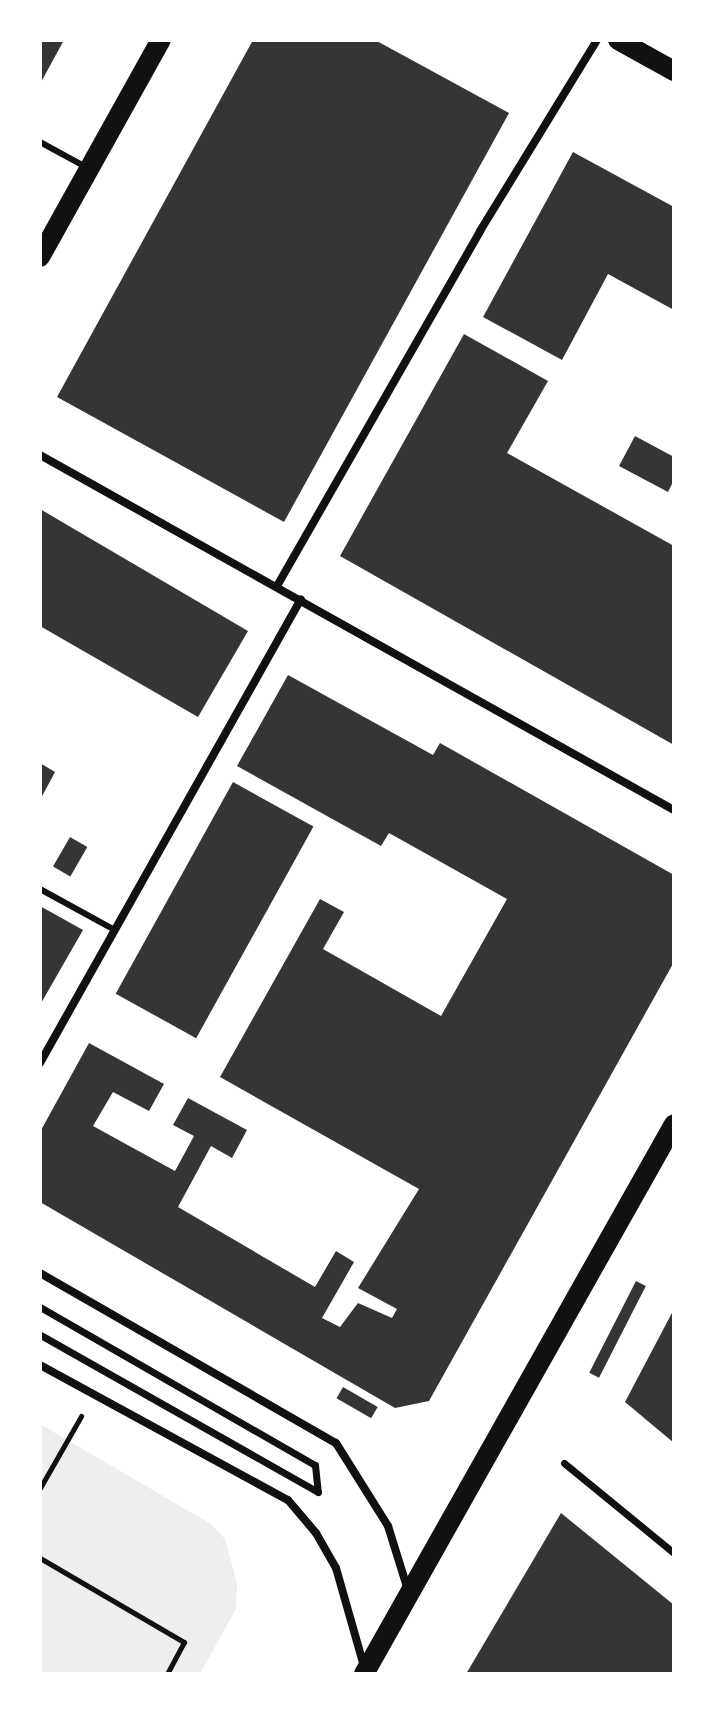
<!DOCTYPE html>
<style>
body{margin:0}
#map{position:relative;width:714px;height:1714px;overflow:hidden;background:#fff;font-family:"Nunito Sans",sans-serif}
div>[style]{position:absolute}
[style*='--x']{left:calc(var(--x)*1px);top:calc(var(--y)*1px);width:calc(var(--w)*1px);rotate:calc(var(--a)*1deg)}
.green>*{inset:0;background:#eee}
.building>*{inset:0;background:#353535;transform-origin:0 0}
.path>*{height:5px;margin:-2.5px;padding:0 2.5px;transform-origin:2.5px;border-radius:2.5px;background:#111}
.service>*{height:6px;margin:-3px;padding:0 3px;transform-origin:3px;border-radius:3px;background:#111}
.pedestrian>*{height:7px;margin:-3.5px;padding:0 3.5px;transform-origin:3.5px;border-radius:3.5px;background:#111}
.minor>*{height:8px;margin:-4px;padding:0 4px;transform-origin:4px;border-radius:4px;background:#111}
.primary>*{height:20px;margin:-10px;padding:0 10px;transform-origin:10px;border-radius:10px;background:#111}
span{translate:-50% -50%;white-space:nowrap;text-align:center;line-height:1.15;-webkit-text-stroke:6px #fff;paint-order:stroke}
.frame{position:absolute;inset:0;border:42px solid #fff;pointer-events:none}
</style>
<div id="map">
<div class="green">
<i style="clip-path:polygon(40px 1424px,211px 1524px,225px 1539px,237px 1583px,236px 1609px,200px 1674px,40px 1674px)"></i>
</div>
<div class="building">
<i style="clip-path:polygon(40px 40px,64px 40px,40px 84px)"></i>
<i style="clip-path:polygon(253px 40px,375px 40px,509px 113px,284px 522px,57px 397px)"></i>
<i style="clip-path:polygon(573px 152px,674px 207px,674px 310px,608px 274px,562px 360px,483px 317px)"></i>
<i style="clip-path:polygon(464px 334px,548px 381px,507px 453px,674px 546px,674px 745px,340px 556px)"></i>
<i style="clip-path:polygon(635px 436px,674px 457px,674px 480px,668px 492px,619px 466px)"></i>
<i style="clip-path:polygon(40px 509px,248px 631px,198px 717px,40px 626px)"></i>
<i style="clip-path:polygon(288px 675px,433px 755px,440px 743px,674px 875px,674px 962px,429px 1401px,395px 1408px,40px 1202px,40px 1132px,89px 1043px,164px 1084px,149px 1111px,113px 1092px,93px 1126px,175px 1171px,194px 1136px,173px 1125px,188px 1098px,247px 1130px,232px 1158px,211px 1146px,178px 1207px,315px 1287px,336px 1251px,354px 1262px,322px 1318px,340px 1327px,358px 1303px,392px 1318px,397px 1309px,358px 1288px,419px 1189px,220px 1077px,320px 899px,344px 912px,323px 949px,441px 1016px,507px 899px,389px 833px,381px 846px,237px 766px)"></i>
<i style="clip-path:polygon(40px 763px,55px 772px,40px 800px)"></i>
<i style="left:233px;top:782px;width:92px;height:242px;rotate:29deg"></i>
<i style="left:70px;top:837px;width:20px;height:34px;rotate:30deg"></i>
<i style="clip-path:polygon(40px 906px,83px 930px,40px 1005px)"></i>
<i style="left:636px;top:1281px;width:11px;height:103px;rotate:27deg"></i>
<i style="clip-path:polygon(674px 1309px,674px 1443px,625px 1402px)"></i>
<i style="left:343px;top:1387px;width:40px;height:13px;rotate:30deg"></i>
<i style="clip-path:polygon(561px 1513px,674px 1605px,674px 1674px,466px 1674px)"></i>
</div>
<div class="path">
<i style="--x:40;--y:1488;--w:83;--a:-60.3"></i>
<i style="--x:40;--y:1558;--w:167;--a:30.3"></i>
<i style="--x:184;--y:1642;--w:36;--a:118"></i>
</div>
<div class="service">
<i style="--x:40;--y:142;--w:52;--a:28.5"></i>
<i style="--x:40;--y:889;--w:85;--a:28.7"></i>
</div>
<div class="pedestrian">
<i style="--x:40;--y:1307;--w:317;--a:29.9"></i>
<i style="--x:315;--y:1465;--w:27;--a:84"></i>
<i style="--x:318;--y:1492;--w:319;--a:-150.5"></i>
<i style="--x:564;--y:1463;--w:142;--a:39.3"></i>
</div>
<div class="minor">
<i style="--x:40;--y:455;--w:727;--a:29.25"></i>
<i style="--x:277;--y:586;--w:409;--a:-60.2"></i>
<i style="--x:480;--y:231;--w:224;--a:-58.5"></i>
<i style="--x:40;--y:1063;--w:532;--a:-60.64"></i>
<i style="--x:40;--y:1273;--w:341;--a:29.9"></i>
<i style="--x:336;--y:1443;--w:98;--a:57.9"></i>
<i style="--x:388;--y:1526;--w:64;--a:72.7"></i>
<i style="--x:40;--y:1365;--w:282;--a:28.6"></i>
<i style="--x:288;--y:1500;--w:43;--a:49.7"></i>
<i style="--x:316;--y:1533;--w:40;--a:60.3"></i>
<i style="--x:336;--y:1568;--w:102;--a:74.1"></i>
</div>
<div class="primary">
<i style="--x:618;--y:40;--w:64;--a:29"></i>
<i style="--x:40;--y:257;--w:248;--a:-60.9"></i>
<i style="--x:364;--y:1674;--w:631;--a:-60.59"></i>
</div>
<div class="frame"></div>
</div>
